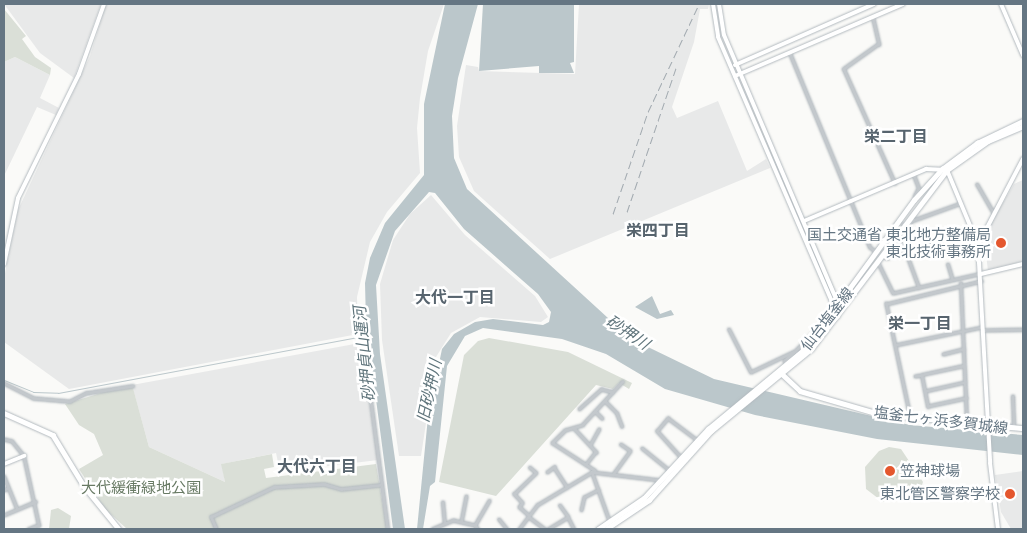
<!DOCTYPE html>
<meta charset="utf-8">
<style>
body{margin:0}
#map{position:relative;width:1027px;height:533px;overflow:hidden;background:#fafaf8;font-family:Quicksand,"Noto Sans JP",sans-serif}
div>[style]{position:absolute}
[style*='--x']{left:calc(var(--x)*1px);top:calc(var(--y)*1px);width:calc(var(--w)*1px);rotate:calc(var(--a)*1deg)}
.built>*{inset:0;background:#e8e9e9}
.green>*{inset:0;background:#dadfd7}
.water>*{inset:0;background:#bbc7cb}
.stream>*{height:1px;margin:-0.5px;padding:0 0.5px;transform-origin:0.5px;border-radius:0.5px;background:#bbc7cb}
.roads{filter:drop-shadow(0 0 1px #b3babf) drop-shadow(0 0 1px #b3babf)}
.street>*{height:2.5px;margin:-1.25px;padding:0 1.25px;transform-origin:1.25px;border-radius:1.25px;background:#c3c8cc}
.secondary>*{height:4px;margin:-2px;padding:0 2px;transform-origin:2px;border-radius:2px;background:#fff}
.primary>*{height:4.5px;margin:-2.25px;padding:0 2.25px;transform-origin:2.25px;border-radius:2.25px;background:#fff}
.rail>*{height:1px;margin-top:-0.5px;transform-origin:0;background:repeating-linear-gradient(90deg,#a2aab0 0 8px,transparent 0 12px)}
.dots>*{width:14px;height:14px;translate:-50% -50%;box-sizing:border-box;border:2px solid #fff;border-radius:50%}
span{translate:-50% -50%;white-space:nowrap;text-align:center;line-height:1.15;-webkit-text-stroke:5px #fff;paint-order:stroke}
.poi-label{font-size:15px;color:#657683}
.right{translate:-100% -50%;text-align:right}
.left{translate:0 -50%;text-align:left}
.street-label{font-size:15px;color:#657683}
.park-label{font-size:15px;color:#687a64}
.neighbourhood-label{font-size:16px;color:#57646e;font-weight:700}
.water-label{font-size:16px;color:#60757c;font-style:italic}
.frame{position:absolute;inset:0;border:5px solid #657683;pointer-events:none}
</style>
<div id="map">
<div class="built">
<i style="clip-path:polygon(4px 4px,101px 4px,74px 78px,40px 53px)"></i>
<i style="clip-path:polygon(106px 4px,444px 4px,428px 51px,420px 98px,417px 128px,420px 173px,387px 212px,370px 242px,357px 297px,358px 334px,69px 389px,4px 342px,4px 278px,18px 210px,90px 56px)"></i>
<i style="clip-path:polygon(579px 4px,709px 4px,708px 9px,700px 9px,694px 42px,672px 107px,677px 118px,718px 101px,747px 171px,766px 159px,770px 168px,550px 259px,474px 191px,459px 157px,457px 126px,466px 65px,478px 67px,479px 71px,575px 74px)"></i>
<i style="clip-path:polygon(15px 57px,50px 75px,40px 98px,59px 108px,56px 115px,37px 107px,4px 176px,4px 62px)"></i>
<i style="clip-path:polygon(1023px 180px,1023px 261px,988px 271px,984px 236px,1014px 184px)"></i>
<i style="clip-path:polygon(431px 195px,465px 235px,535px 296px,548px 317px,541px 322px,480px 317px,451px 333px,436px 357px,421px 456px,399px 456px,382px 340px,380px 284px,393px 240px,410px 214px)"></i>
<i style="clip-path:polygon(360px 343px,378px 460px,280px 472px,276px 453px,222px 464px,225px 482px,149px 447px,132px 385px)"></i>
<i style="clip-path:polygon(1023px 471px,1023px 529px,1011px 529px,1001px 512px,995px 475px)"></i>
</div>
<div class="green">
<i style="clip-path:polygon(4px 9px,26px 36px,22px 39px,35px 57px,51px 68px,50px 75px,15px 57px,4px 62px)"></i>
<i style="clip-path:polygon(489px 338px,568px 352px,632px 383px,629px 389px,619px 383px,613px 389px,596px 385px,496px 496px,439px 482px,464px 355px,478px 341px)"></i>
<i style="clip-path:polygon(117px 388px,133px 388px,149px 447px,225px 482px,221px 464px,272px 454px,274px 467px,264px 469px,266px 478px,376px 464px,387px 529px,127px 529px,105px 509px,79px 469px,103px 455px,94px 434px,79px 425px,65px 404px)"></i>
<i style="clip-path:polygon(889px 447px,901px 449px,923px 482px,920px 491px,883px 502px,866px 489px,865px 467px,879px 451px)"></i>
<i style="clip-path:polygon(58px 508px,71px 516px,69px 529px,49px 529px,51px 510px)"></i>
</div>
<div class="water">
<i style="clip-path:polygon(445px 4px,478px 4px,458px 78px,452px 116px,454px 158px,467px 189px,608px 318px,650px 348px,714px 379px,910px 425px,1023px 435px,1023px 455px,877px 439px,755px 415px,665px 389px,606px 354px,562px 339px,483px 328px,465px 336px,447px 366px,435px 482px,430px 486px,423px 529px,417px 529px,428px 417px,442px 349px,454px 334px,475px 322px,493px 319px,543px 325px,549px 322px,551px 312px,538px 294px,464px 229px,435px 193px,429px 192px,395px 231px,376px 285px,380px 354px,405px 529px,393px 529px,366px 323px,365px 283px,370px 258px,385px 223px,424px 175px,424px 104px)"></i>
<i style="clip-path:polygon(483px 4px,574px 4px,574px 62px,570px 63px,574px 73px,539px 73px,539px 66px,479px 71px)"></i>
<i style="clip-path:polygon(652px 296px,660px 314px,671px 310px,674px 315px,657px 319px,635px 307px)"></i>
</div>
<div class="stream">
<i style="--x:4;--y:380;--w:31;--a:22"></i>
<i style="--x:33;--y:392;--w:25;--a:2"></i>
<i style="--x:58;--y:393;--w:305;--a:-10.6"></i>
</div>
<div class="roads">
<div class="street">
<i style="--x:873;--y:17;--w:28;--a:77"></i>
<i style="--x:879;--y:44;--w:43;--a:144.5"></i>
<i style="--x:844;--y:69;--w:125;--a:65.9"></i>
<i style="--x:790;--y:53;--w:210;--a:67.6"></i>
<i style="--x:870;--y:247;--w:8;--a:40"></i>
<i style="--x:914;--y:175;--w:14;--a:69"></i>
<i style="--x:919;--y:188;--w:9;--a:117"></i>
<i style="--x:977;--y:184;--w:32;--a:60"></i>
<i style="--x:903;--y:224;--w:6;--a:31"></i>
<i style="--x:908;--y:227;--w:7;--a:-63"></i>
<i style="--x:911;--y:221;--w:53;--a:-19.8"></i>
<i style="--x:899;--y:233;--w:58;--a:69.7"></i>
<i style="--x:934;--y:244;--w:12;--a:70"></i>
<i style="--x:908;--y:255;--w:69;--a:-24"></i>
<i style="--x:883;--y:256;--w:4;--a:27"></i>
<i style="--x:887;--y:258;--w:22;--a:-22"></i>
<i style="--x:878;--y:262;--w:34;--a:64"></i>
<i style="--x:893;--y:293;--w:88;--a:-12.5"></i>
<i style="--x:948;--y:264;--w:14;--a:73"></i>
<i style="--x:961;--y:283;--w:139;--a:87.5"></i>
<i style="--x:360;--y:317;--w:214;--a:82.5"></i>
<i style="--x:817;--y:328;--w:16;--a:-52"></i>
<i style="--x:729;--y:329;--w:48;--a:62.9"></i>
<i style="--x:751;--y:372;--w:49;--a:-25.5"></i>
<i style="--x:795;--y:351;--w:32;--a:-46"></i>
<i style="--x:817;--y:328;--w:4;--a:34"></i>
<i style="--x:984;--y:330;--w:39;--a:-1"></i>
<i style="--x:895;--y:345;--w:89;--a:-11.7"></i>
<i style="--x:943;--y:354;--w:21;--a:-14"></i>
<i style="--x:784;--y:361;--w:13;--a:-42"></i>
<i style="--x:964;--y:366;--w:43;--a:167.9"></i>
<i style="--x:922;--y:375;--w:32;--a:79"></i>
<i style="--x:928;--y:406;--w:39;--a:-12"></i>
<i style="--x:915;--y:376;--w:7;--a:-8"></i>
<i style="--x:4;--y:383;--w:33;--a:27"></i>
<i style="--x:33;--y:398;--w:37;--a:5"></i>
<i style="--x:70;--y:401;--w:18;--a:-27"></i>
<i style="--x:86;--y:393;--w:47;--a:-8.7"></i>
<i style="--x:925;--y:391;--w:41;--a:-12.7"></i>
<i style="--x:1013;--y:396;--w:31;--a:88"></i>
<i style="--x:605;--y:401;--w:17;--a:45"></i>
<i style="--x:617;--y:413;--w:14;--a:69"></i>
<i style="--x:579;--y:409;--w:30;--a:-42"></i>
<i style="--x:601;--y:389;--w:12;--a:14"></i>
<i style="--x:595;--y:411;--w:10;--a:45"></i>
<i style="--x:910;--y:417;--w:116;--a:-102"></i>
<i style="--x:886;--y:304;--w:98;--a:-13.6"></i>
<i style="--x:574;--y:428;--w:33;--a:47"></i>
<i style="--x:596;--y:452;--w:16;--a:128"></i>
<i style="--x:4;--y:439;--w:8;--a:14"></i>
<i style="--x:12;--y:441;--w:19;--a:51"></i>
<i style="--x:24;--y:456;--w:71;--a:77.7"></i>
<i style="--x:39;--y:525;--w:11;--a:158"></i>
<i style="--x:590;--y:445;--w:18;--a:-61"></i>
<i style="--x:642;--y:448;--w:36;--a:39"></i>
<i style="--x:681;--y:458;--w:36;--a:-132"></i>
<i style="--x:657;--y:431;--w:17;--a:-50"></i>
<i style="--x:668;--y:418;--w:36;--a:37"></i>
<i style="--x:595;--y:471;--w:51;--a:-146.9"></i>
<i style="--x:552;--y:443;--w:18;--a:-45"></i>
<i style="--x:565;--y:430;--w:18;--a:-16"></i>
<i style="--x:582;--y:425;--w:59;--a:-47.1"></i>
<i style="--x:547;--y:472;--w:9;--a:-36"></i>
<i style="--x:554;--y:467;--w:24;--a:57"></i>
<i style="--x:592;--y:472;--w:53;--a:70.2"></i>
<i style="--x:614;--y:473;--w:27;--a:-54"></i>
<i style="--x:630;--y:451;--w:11;--a:-146"></i>
<i style="--x:4;--y:476;--w:35;--a:68"></i>
<i style="--x:4;--y:490;--w:4;--a:-27"></i>
<i style="--x:443;--y:502;--w:21;--a:85"></i>
<i style="--x:581;--y:510;--w:13;--a:-77"></i>
<i style="--x:584;--y:497;--w:16;--a:-27"></i>
<i style="--x:4;--y:515;--w:34;--a:-23"></i>
<i style="--x:529;--y:516;--w:13;--a:-138"></i>
<i style="--x:519;--y:507;--w:5;--a:-53"></i>
<i style="--x:522;--y:503;--w:12;--a:-132"></i>
<i style="--x:514;--y:494;--w:30;--a:-44"></i>
<i style="--x:536;--y:473;--w:8;--a:-140"></i>
<i style="--x:529;--y:517;--w:20;--a:37"></i>
<i style="--x:568;--y:517;--w:13;--a:63"></i>
<i style="--x:499;--y:519;--w:13;--a:51"></i>
<i style="--x:461;--y:522;--w:26;--a:-79"></i>
<i style="--x:475;--y:525;--w:28;--a:-60"></i>
<i style="--x:216;--y:529;--w:13;--a:-113"></i>
<i style="--x:211;--y:517;--w:70;--a:-25.5"></i>
<i style="--x:274;--y:487;--w:50;--a:-3.4"></i>
<i style="--x:324;--y:484;--w:18;--a:16"></i>
<i style="--x:341;--y:489;--w:39;--a:-6"></i>
<i style="--x:432;--y:529;--w:23;--a:-23"></i>
<i style="--x:453;--y:520;--w:23;--a:13"></i>
<i style="--x:475;--y:525;--w:5;--a:53"></i>
<i style="--x:519;--y:529;--w:30;--a:-53"></i>
<i style="--x:537;--y:505;--w:64;--a:-31"></i>
<i style="--x:592;--y:472;--w:68;--a:6.7"></i>
<i style="--x:548;--y:529;--w:23;--a:-31"></i>
<i style="--x:568;--y:517;--w:14;--a:-126"></i>
</div>
<div class="secondary">
<i style="--x:713;--y:4;--w:33;--a:81"></i>
<i style="--x:718;--y:37;--w:304;--a:66.7"></i>
<i style="--x:719;--y:4;--w:31;--a:81"></i>
<i style="--x:724;--y:35;--w:300;--a:67"></i>
<i style="--x:1001;--y:4;--w:56;--a:66.7"></i>
<i style="--x:735;--y:65;--w:152;--a:-23.7"></i>
<i style="--x:735;--y:76;--w:183;--a:-23.2"></i>
<i style="--x:804;--y:221;--w:133;--a:-23.1"></i>
<i style="--x:926;--y:169;--w:21;--a:3"></i>
<i style="--x:947;--y:170;--w:81;--a:67.5"></i>
<i style="--x:978;--y:245;--w:218;--a:86.8"></i>
<i style="--x:990;--y:463;--w:66;--a:83.1"></i>
<i style="--x:979;--y:243;--w:95;--a:-62.4"></i>
<i style="--x:4;--y:264;--w:67;--a:-78"></i>
<i style="--x:18;--y:198;--w:138;--a:-63.8"></i>
<i style="--x:79;--y:74;--w:74;--a:-70.3"></i>
<i style="--x:981;--y:274;--w:43;--a:-13.4"></i>
<i style="--x:4;--y:464;--w:22;--a:-22"></i>
</div>
<div class="primary">
<i style="--x:781;--y:373;--w:26;--a:43"></i>
<i style="--x:800;--y:391;--w:82;--a:16.2"></i>
<i style="--x:879;--y:414;--w:145;--a:5.6"></i>
<i style="--x:4;--y:413;--w:54;--a:24.2"></i>
<i style="--x:53;--y:435;--w:60;--a:58.7"></i>
<i style="--x:84;--y:486;--w:55;--a:50.9"></i>
<i style="--x:598;--y:529;--w:55;--a:-34"></i>
<i style="--x:644;--y:498;--w:94;--a:-47.2"></i>
<i style="--x:708;--y:429;--w:127;--a:-39.6"></i>
<i style="--x:806;--y:348;--w:183;--a:-53.9"></i>
<i style="--x:914;--y:200;--w:42;--a:-47.9"></i>
<i style="--x:942;--y:169;--w:44;--a:-36.6"></i>
<i style="--x:977;--y:143;--w:51;--a:-25.6"></i>
<i style="--x:606;--y:529;--w:52;--a:-34"></i>
<i style="--x:649;--y:500;--w:93;--a:-48.1"></i>
<i style="--x:711;--y:431;--w:129;--a:-39.4"></i>
<i style="--x:811;--y:349;--w:225;--a:-52.8"></i>
<i style="--x:947;--y:170;--w:50;--a:-35.3"></i>
<i style="--x:988;--y:141;--w:38;--a:-23"></i>
</div>
</div>
<div class="rail">
<i style="--x:627;--y:212;--w:152;--a:-71.2"></i>
<i style="--x:613;--y:214;--w:108;--a:-71.1"></i>
<i style="--x:648;--y:112;--w:119;--a:-64.7"></i>
</div>
<div class="dots">
<i style="left:1001px;top:243px;background:#e4572e"></i>
<i style="left:890px;top:471px;background:#e4572e"></i>
<i style="left:1010px;top:494px;background:#e4572e"></i>
</div>
<div class="poi-label">
<span class="right" style="left:991px;top:243px">国土交通省 東北地方整備局<br>東北技術事務所</span>
<span class="left" style="left:900px;top:471px">笠神球場</span>
<span class="right" style="left:1000px;top:494px">東北管区警察学校</span>
</div>
<div class="street-label">
<span style="left:827px;top:319px;rotate:-52deg">仙台塩釜線</span>
<span style="left:941px;top:420px;rotate:7deg">塩釜七ヶ浜多賀城線</span>
</div>
<div class="park-label">
<span style="left:141px;top:488px">大代緩衝緑地公園</span>
</div>
<div class="neighbourhood-label">
<span style="left:896px;top:136px">栄二丁目</span>
<span style="left:658px;top:230px">栄四丁目</span>
<span style="left:455px;top:297px">大代一丁目</span>
<span style="left:920px;top:323px">栄一丁目</span>
<span style="left:317px;top:466px">大代六丁目</span>
</div>
<div class="water-label">
<span style="left:628px;top:332px;rotate:34deg">砂押川</span>
<span style="left:364px;top:354px;rotate:-96deg">砂押貞山運河</span>
<span style="left:429px;top:391px;rotate:-78deg">旧砂押川</span>
</div>
<div class="frame"></div>
</div>
